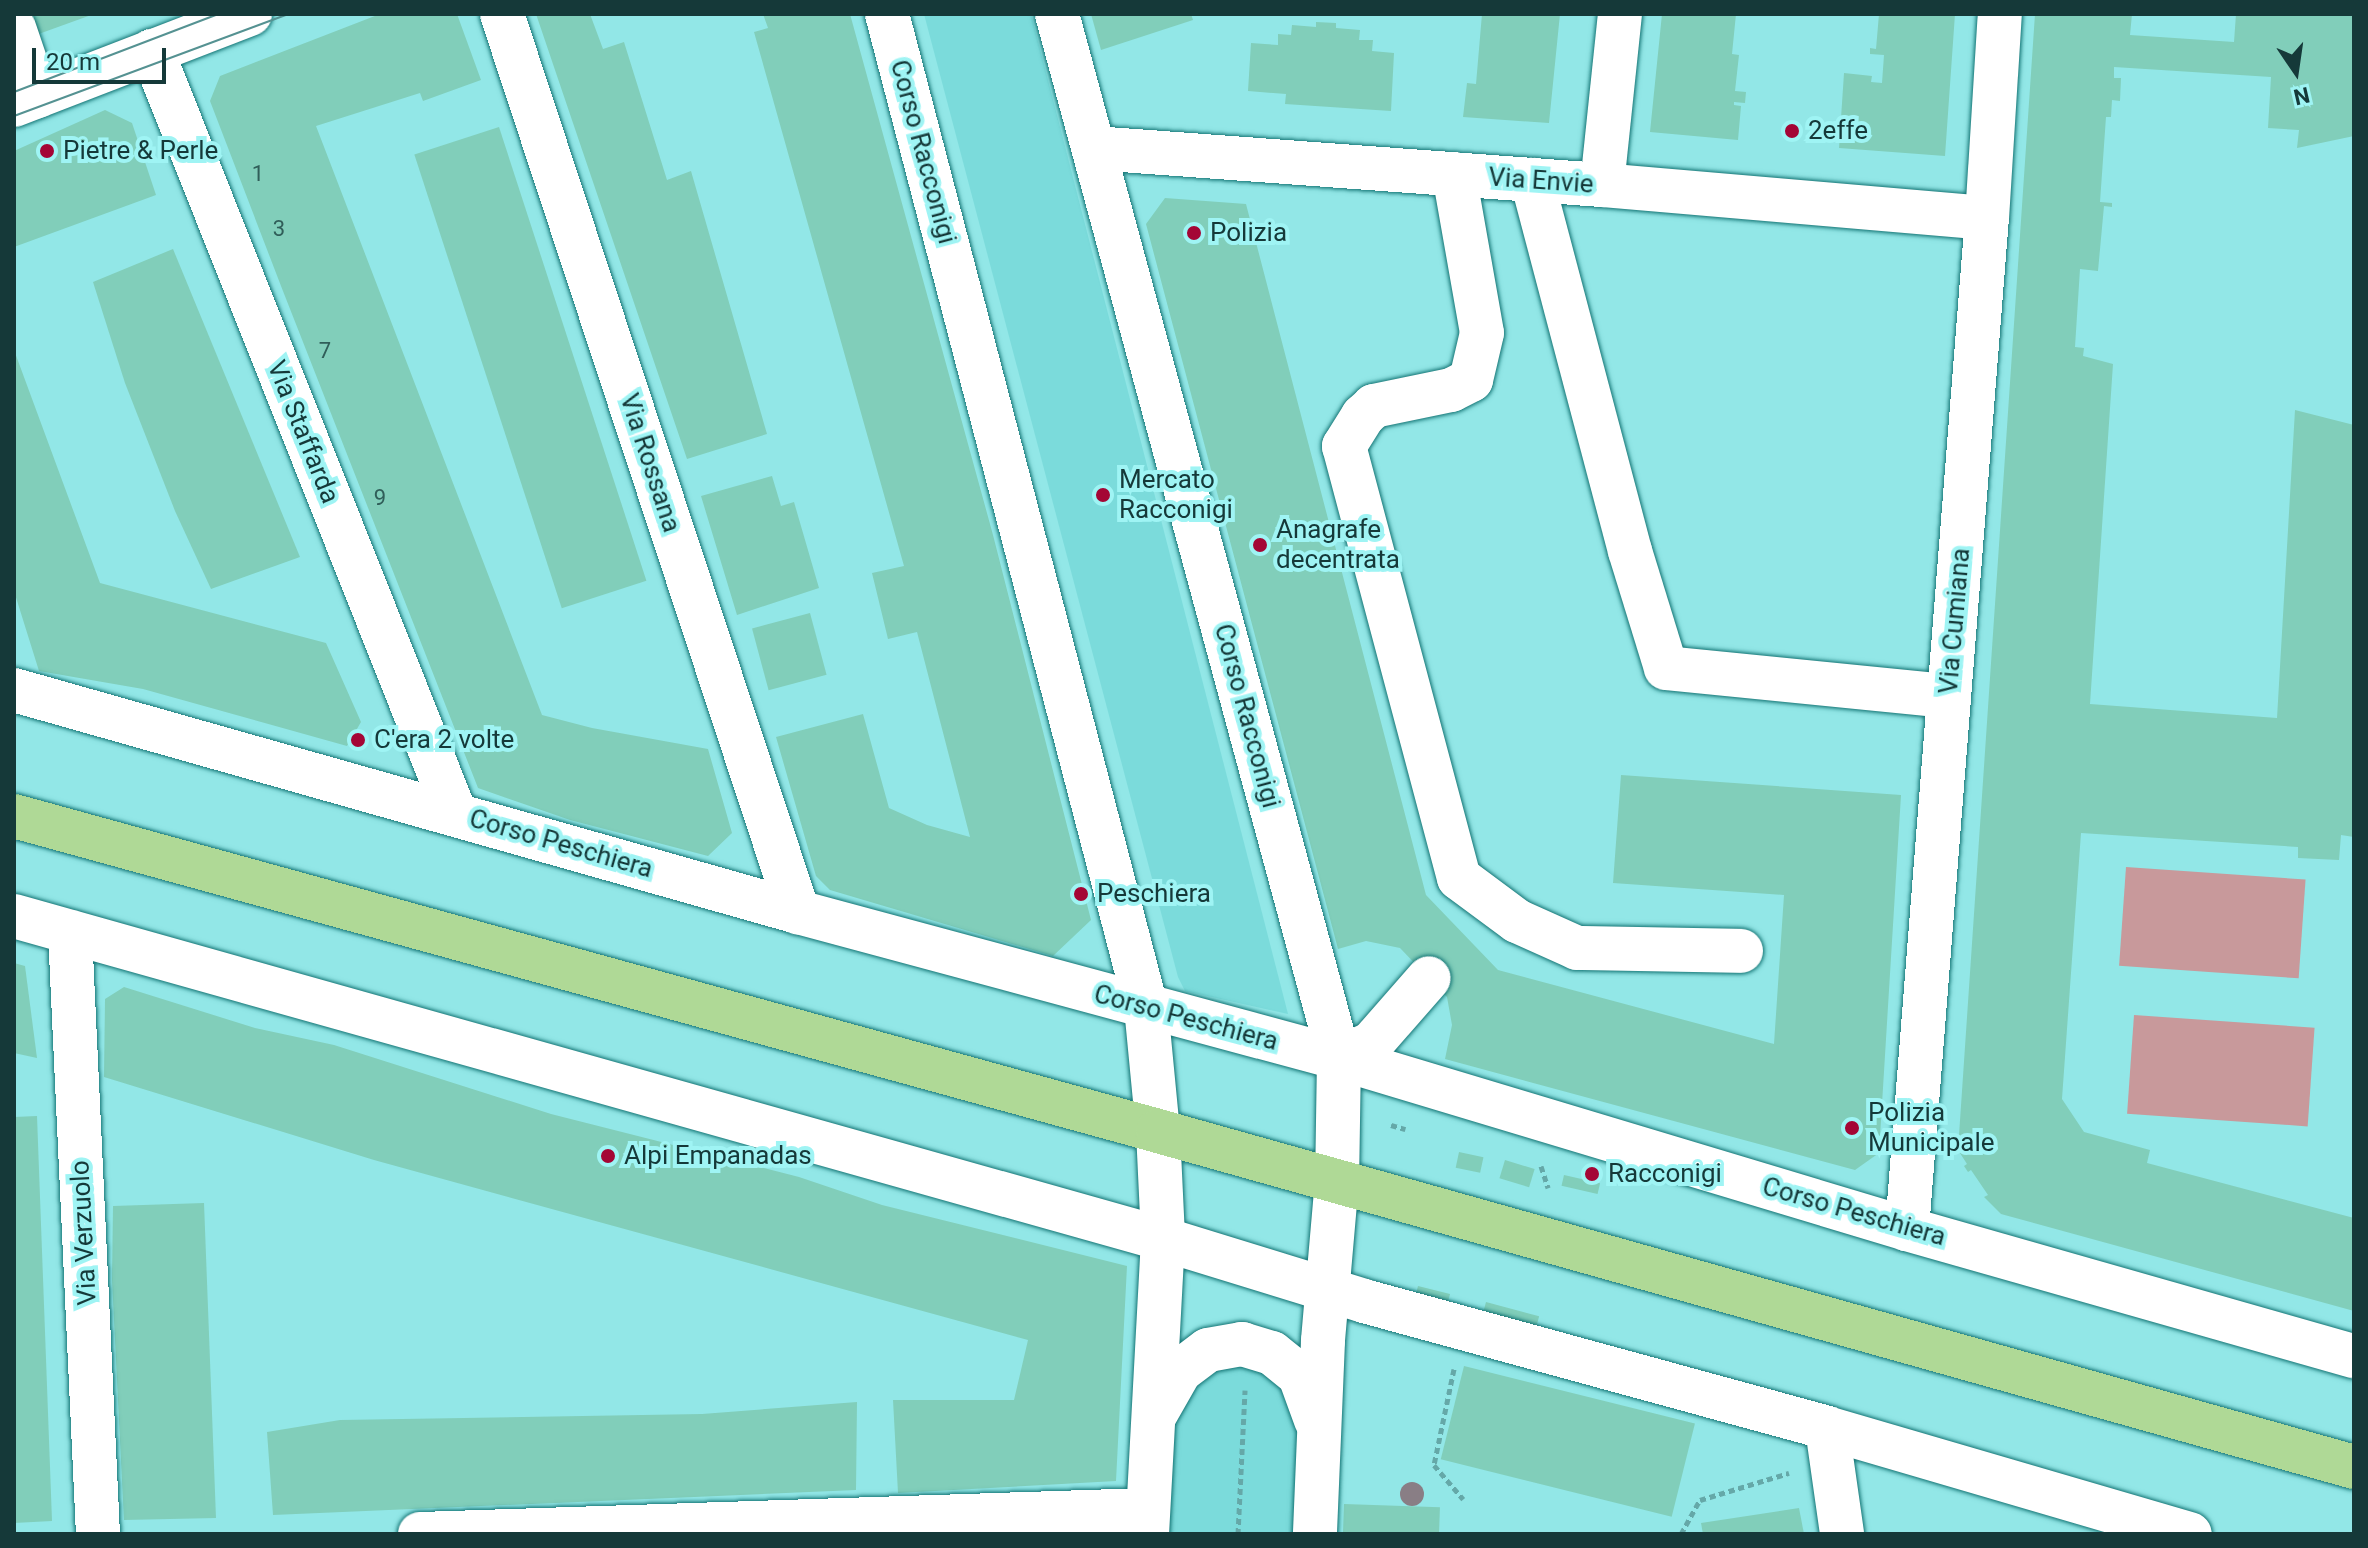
<!DOCTYPE html>
<style>
body{margin:0}
#map{position:relative;width:2368px;height:1548px;overflow:hidden;background:#92e7e7;font-family:Roboto,sans-serif}
div>[style]{position:absolute}
[style*='--x']{left:calc(var(--x)*1px);top:calc(var(--y)*1px);width:calc(var(--w)*1px);rotate:calc(var(--a)*1deg)}
.built>*{inset:0;background:#7bdbdb}
.green>*{inset:0;background:#c8999b;transform-origin:0 0}
.building>*{inset:0;background:#81ceba;transform-origin:0 0}
.path>*{height:5px;margin-top:-2.5px;transform-origin:0;background:repeating-linear-gradient(90deg,#65a8a8 0 6px,transparent 0 10px)}
.roads{filter:drop-shadow(0 0 2px #137474) drop-shadow(0 0 2px #137474)}
.minor>*{height:44px;margin:-22px;padding:0 22px;transform-origin:22px;border-radius:22px;background:#fff}
.major>*{height:44px;margin:-22px;padding:0 22px;transform-origin:22px;border-radius:22px;background:#afd996}
.tram>*{height:2px;margin:-1px;padding:0 1px;transform-origin:1px;border-radius:1px;background:#559292}
.trees>*{width:24px;height:24px;margin:-12px;border-radius:50%;background:#897e85}
.dots>*{width:22px;height:22px;translate:-50% -50%;box-sizing:border-box;border:4px solid #9ff4f4;border-radius:50%}
span{translate:-50% -50%;white-space:nowrap;text-align:center;line-height:1.15;-webkit-text-stroke:8px #9ff4f4;paint-order:stroke}
.number-label{font-size:22px;color:#305e59}
.number-label span{-webkit-text-stroke-width:0}
.poi-label{font-size:26px;color:#153939}
.left{translate:0 -50%;text-align:left}
.street-label{font-size:26px;color:#153939}
.frame{position:absolute;inset:0;border:16px solid #153939;pointer-events:none}
.north{position:absolute;left:2256px;top:32px;width:80px;height:80px;-webkit-text-stroke:6px #9ff4f4;paint-order:stroke;rotate:167deg;font-size:22px;font-weight:700;line-height:32px;text-align:center;color:#153939}
.north::after{content:'';display:block;margin:auto;width:28px;height:36px;background:#153939;clip-path:polygon(50% 0,100% 100%,50% 72%,0 100%)}
.scale{position:absolute;left:32px;top:48px;width:134px;height:36px;box-sizing:border-box;border:4px solid #153939;border-top:0;padding-left:10px;font-size:24px;line-height:28px;white-space:nowrap;color:#153939;-webkit-text-stroke:6px #9ff4f4;paint-order:stroke}
</style>
<div id="map">
<div class="built">
<i style="clip-path:polygon(924px 14px,1031px 14px,1288px 1014px,1185px 991px,1178px 977px)"></i>
<i style="clip-path:polygon(1217px 1361px,1269px 1364px,1299px 1407px,1296px 1534px,1169px 1534px,1176px 1403px)"></i>
</div>
<div class="green">
<i style="left:2126px;top:867px;width:180px;height:99px;rotate:4deg"></i>
<i style="left:2134px;top:1015px;width:181px;height:99px;rotate:4deg"></i>
</div>
<div class="building">
<i style="clip-path:polygon(14px 14px,94px 14px,22px 40px)"></i>
<i style="clip-path:polygon(380px 14px,457px 14px,481px 80px,423px 101px,420px 93px,316px 126px,542px 715px,592px 728px,708px 749px,732px 833px,708px 856px,570px 820px,478px 788px,281px 286px,210px 101px,220px 76px)"></i>
<i style="clip-path:polygon(536px 14px,590px 14px,603px 49px,624px 42px,667px 180px,691px 171px,767px 434px,687px 459px)"></i>
<i style="clip-path:polygon(763px 14px,850px 14px,993px 535px,1091px 920px,1053px 956px,830px 890px,816px 876px,776px 737px,863px 714px,889px 808px,927px 825px,970px 837px,917px 632px,888px 639px,872px 573px,904px 566px,754px 32px,768px 28px)"></i>
<i style="clip-path:polygon(1091px 14px,1191px 14px,1193px 20px,1101px 50px)"></i>
<i style="clip-path:polygon(1482px 14px,1560px 14px,1549px 123px,1463px 117px,1467px 83px,1476px 84px)"></i>
<i style="clip-path:polygon(1662px 14px,1736px 14px,1732px 54px,1739px 55px,1735px 91px,1746px 92px,1745px 103px,1734px 102px,1734px 105px,1741px 106px,1738px 140px,1650px 132px)"></i>
<i style="clip-path:polygon(1879px 14px,1955px 14px,1945px 156px,1839px 148px,1844px 73px,1872px 76px,1871px 82px,1882px 83px,1884px 55px,1870px 54px,1870px 48px,1876px 49px)"></i>
<i style="clip-path:polygon(2035px 14px,2132px 14px,2130px 35px,2234px 42px,2236px 14px,2354px 14px,2354px 136px,2297px 148px,2299px 130px,2268px 128px,2271px 77px,2114px 67px,2114px 78px,2121px 78px,2120px 101px,2112px 100px,2111px 117px,2106px 117px,2100px 202px,2112px 203px,2112px 207px,2104px 206px,2098px 271px,2080px 269px,2075px 347px,2084px 348px,2083px 356px,2113px 364px,2090px 704px,2277px 718px,2295px 410px,2354px 425px,2354px 837px,2341px 835px,2339px 860px,2298px 858px,2298px 847px,2081px 833px,2062px 1099px,2084px 1132px,2150px 1150px,2147px 1163px,2354px 1218px,2354px 1311px,2001px 1214px,1984px 1197px,1988px 1195px,1971px 1170px,1968px 1172px,1964px 1166px,1967px 1164px,1958px 1150px)"></i>
<i style="clip-path:polygon(1316px 22px,1336px 23px,1336px 28px,1360px 30px,1359px 40px,1373px 40px,1372px 51px,1394px 53px,1391px 111px,1285px 104px,1286px 94px,1248px 91px,1251px 43px,1278px 45px,1278px 34px,1291px 35px,1292px 25px,1316px 27px)"></i>
<i style="clip-path:polygon(105px 110px,132px 123px,156px 195px,14px 247px,14px 151px)"></i>
<i style="left:499px;top:127px;width:477px;height:89px;rotate:72deg"></i>
<i style="clip-path:polygon(1165px 198px,1246px 204px,1426px 895px,1498px 970px,1774px 1044px,1784px 895px,1613px 883px,1621px 775px,1901px 795px,1879px 1153px,1855px 1170px,1445px 1059px,1452px 1025px,1447px 997px,1400px 948px,1366px 941px,1338px 949px,1146px 224px)"></i>
<i style="clip-path:polygon(173px 249px,300px 557px,211px 589px,175px 511px,125px 383px,93px 282px)"></i>
<i style="clip-path:polygon(14px 350px,100px 583px,326px 643px,361px 722px,347px 746px,143px 689px,39px 671px,14px 591px)"></i>
<i style="clip-path:polygon(772px 476px,781px 506px,794px 502px,819px 588px,737px 615px,701px 496px)"></i>
<i style="left:810px;top:613px;width:64px;height:60px;rotate:75deg"></i>
<i style="clip-path:polygon(14px 963px,25px 966px,37px 1058px,14px 1053px)"></i>
<i style="clip-path:polygon(124px 987px,255px 1028px,334px 1045px,551px 1114px,799px 1177px,882px 1205px,1127px 1266px,1116px 1481px,898px 1493px,893px 1400px,1014px 1400px,1028px 1340px,374px 1160px,104px 1077px,105px 999px)"></i>
<i style="clip-path:polygon(37px 1116px,52px 1521px,14px 1523px,14px 1117px)"></i>
<i style="left:1459px;top:1152px;width:25px;height:16px;rotate:12deg"></i>
<i style="left:1505px;top:1160px;width:31px;height:19px;rotate:17deg"></i>
<i style="left:1564px;top:1175px;width:37px;height:11px;rotate:13deg"></i>
<i style="clip-path:polygon(204px 1203px,216px 1518px,124px 1520px,112px 1280px,113px 1206px)"></i>
<i style="left:1418px;top:1286px;width:33px;height:18px;rotate:14deg"></i>
<i style="left:1486px;top:1302px;width:55px;height:24px;rotate:15deg"></i>
<i style="left:1464px;top:1366px;width:238px;height:96px;rotate:14deg"></i>
<i style="clip-path:polygon(857px 1402px,856px 1490px,273px 1515px,267px 1432px,340px 1420px,702px 1414px)"></i>
<i style="left:1344px;top:1504px;width:96px;height:30px;rotate:2deg"></i>
<i style="clip-path:polygon(1799px 1508px,1804px 1534px,1703px 1534px,1701px 1523px)"></i>
</div>
<div class="path">
<i style="--x:1391;--y:1125;--w:15;--a:16"></i>
<i style="--x:1541;--y:1166;--w:23;--a:72"></i>
<i style="--x:1454;--y:1369;--w:98;--a:101.8"></i>
<i style="--x:1434;--y:1465;--w:45;--a:49.5"></i>
<i style="--x:1238;--y:1534;--w:144;--a:-87.2"></i>
<i style="--x:1681;--y:1534;--w:39;--a:-61"></i>
<i style="--x:1700;--y:1500;--w:93;--a:-16.9"></i>
</div>
<div class="roads">
<div class="minor">
<i style="--x:502;--y:14;--w:946;--a:71.76"></i>
<i style="--x:887;--y:14;--w:1026;--a:75.38"></i>
<i style="--x:1146;--y:1007;--w:125;--a:84.5"></i>
<i style="--x:1158;--y:1131;--w:108;--a:87.3"></i>
<i style="--x:1163;--y:1239;--w:295;--a:93.1"></i>
<i style="--x:1057;--y:14;--w:1081;--a:74.88"></i>
<i style="--x:1339;--y:1058;--w:122;--a:90.9"></i>
<i style="--x:1337;--y:1180;--w:162;--a:95"></i>
<i style="--x:1323;--y:1341;--w:193;--a:92.4"></i>
<i style="--x:14;--y:28;--w:72;--a:71.3"></i>
<i style="--x:152;--y:51;--w:820;--a:68.32"></i>
<i style="--x:14;--y:105;--w:253;--a:-21.1"></i>
<i style="--x:1094;--y:148;--w:509;--a:4.17"></i>
<i style="--x:1602;--y:185;--w:386;--a:4.9"></i>
<i style="--x:1454;--y:174;--w:161;--a:80"></i>
<i style="--x:1482;--y:333;--w:48;--a:103.2"></i>
<i style="--x:1471;--y:380;--w:22;--a:153"></i>
<i style="--x:1451;--y:390;--w:79;--a:168.3"></i>
<i style="--x:1374;--y:406;--w:15;--a:138"></i>
<i style="--x:1363;--y:416;--w:36;--a:122"></i>
<i style="--x:1344;--y:446;--w:447;--a:75.1"></i>
<i style="--x:1459;--y:878;--w:72;--a:36.6"></i>
<i style="--x:1517;--y:921;--w:66;--a:24.2"></i>
<i style="--x:1577;--y:948;--w:164;--a:1"></i>
<i style="--x:1532;--y:180;--w:384;--a:75.2"></i>
<i style="--x:1630;--y:551;--w:122;--a:72.9"></i>
<i style="--x:1666;--y:668;--w:284;--a:5.7"></i>
<i style="--x:1602;--y:185;--w:172;--a:-84"></i>
<i style="--x:14;--y:690;--w:815;--a:15.81"></i>
<i style="--x:798;--y:912;--w:560;--a:15.1"></i>
<i style="--x:1339;--y:1058;--w:593;--a:16.75"></i>
<i style="--x:1907;--y:1229;--w:465;--a:15.9"></i>
<i style="--x:14;--y:916;--w:1194;--a:15.7"></i>
<i style="--x:1163;--y:1239;--w:210;--a:17.1"></i>
<i style="--x:1364;--y:1301;--w:480;--a:15.3"></i>
<i style="--x:1827;--y:1428;--w:378;--a:16.3"></i>
<i style="--x:70;--y:932;--w:603;--a:87.34"></i>
<i style="--x:1339;--y:1058;--w:36;--a:-24"></i>
<i style="--x:1372;--y:1043;--w:86;--a:-48.8"></i>
<i style="--x:1907;--y:1229;--w:1014;--a:-85.48"></i>
<i style="--x:1987;--y:218;--w:204;--a:-86.4"></i>
<i style="--x:1155;--y:1415;--w:51;--a:-60.4"></i>
<i style="--x:1180;--y:1371;--w:35;--a:-37"></i>
<i style="--x:1208;--y:1350;--w:35;--a:-10"></i>
<i style="--x:1242;--y:1344;--w:31;--a:17"></i>
<i style="--x:1272;--y:1353;--w:36;--a:39"></i>
<i style="--x:1300;--y:1376;--w:47;--a:70"></i>
<i style="--x:1827;--y:1428;--w:107;--a:81.9"></i>
<i style="--x:420;--y:1534;--w:728;--a:-1.89"></i>
</div>
<div class="major">
<i style="--x:14;--y:816;--w:1187;--a:15.39"></i>
<i style="--x:1158;--y:1131;--w:1242;--a:15.69"></i>
</div>
</div>
<div class="tram">
<i style="--x:14;--y:92;--w:218;--a:-20.9"></i>
<i style="--x:14;--y:116;--w:292;--a:-20.4"></i>
</div>
<div class="trees">
<i style="left:1412px;top:1494px"></i>
</div>
<div class="dots">
<i style="left:1792px;top:131px;background:#a40635"></i>
<i style="left:47px;top:151px;background:#a40635"></i>
<i style="left:1194px;top:233px;background:#a40635"></i>
<i style="left:1103px;top:495px;background:#a40635"></i>
<i style="left:1260px;top:545px;background:#a40635"></i>
<i style="left:358px;top:740px;background:#a40635"></i>
<i style="left:1081px;top:894px;background:#a40635"></i>
<i style="left:1852px;top:1128px;background:#a40635"></i>
<i style="left:608px;top:1156px;background:#a40635"></i>
<i style="left:1592px;top:1174px;background:#a40635"></i>
</div>
<div class="number-label">
<span style="left:258px;top:174px">1</span>
<span style="left:279px;top:229px">3</span>
<span style="left:325px;top:351px">7</span>
<span style="left:380px;top:498px">9</span>
</div>
<div class="poi-label">
<span class="left" style="left:1808px;top:131px">2effe</span>
<span class="left" style="left:63px;top:151px">Pietre &amp; Perle</span>
<span class="left" style="left:1210px;top:233px">Polizia</span>
<span class="left" style="left:1119px;top:495px">Mercato<br>Racconigi</span>
<span class="left" style="left:1276px;top:545px">Anagrafe<br>decentrata</span>
<span class="left" style="left:374px;top:740px">C'era 2 volte</span>
<span class="left" style="left:1097px;top:894px">Peschiera</span>
<span class="left" style="left:1868px;top:1128px">Polizia<br>Municipale</span>
<span class="left" style="left:624px;top:1156px">Alpi Empanadas</span>
<span class="left" style="left:1608px;top:1174px">Racconigi</span>
</div>
<div class="street-label">
<span style="left:923px;top:152px;rotate:75deg">Corso Racconigi</span>
<span style="left:1541px;top:181px;rotate:4deg">Via Envie</span>
<span style="left:303px;top:432px;rotate:68deg">Via Staffarda</span>
<span style="left:650px;top:463px;rotate:72deg">Via Rossana</span>
<span style="left:1955px;top:621px;rotate:-85deg">Via Cumiana</span>
<span style="left:1247px;top:716px;rotate:75deg">Corso Racconigi</span>
<span style="left:561px;top:844px;rotate:16deg">Corso Peschiera</span>
<span style="left:1186px;top:1018px;rotate:15deg">Corso Peschiera</span>
<span style="left:1854px;top:1212px;rotate:16deg">Corso Peschiera</span>
<span style="left:84px;top:1233px;rotate:-93deg">Via Verzuolo</span>
</div>
<div class="frame"></div>
<div class="north">N</div>
<div class="scale">20 m</div>
</div>
